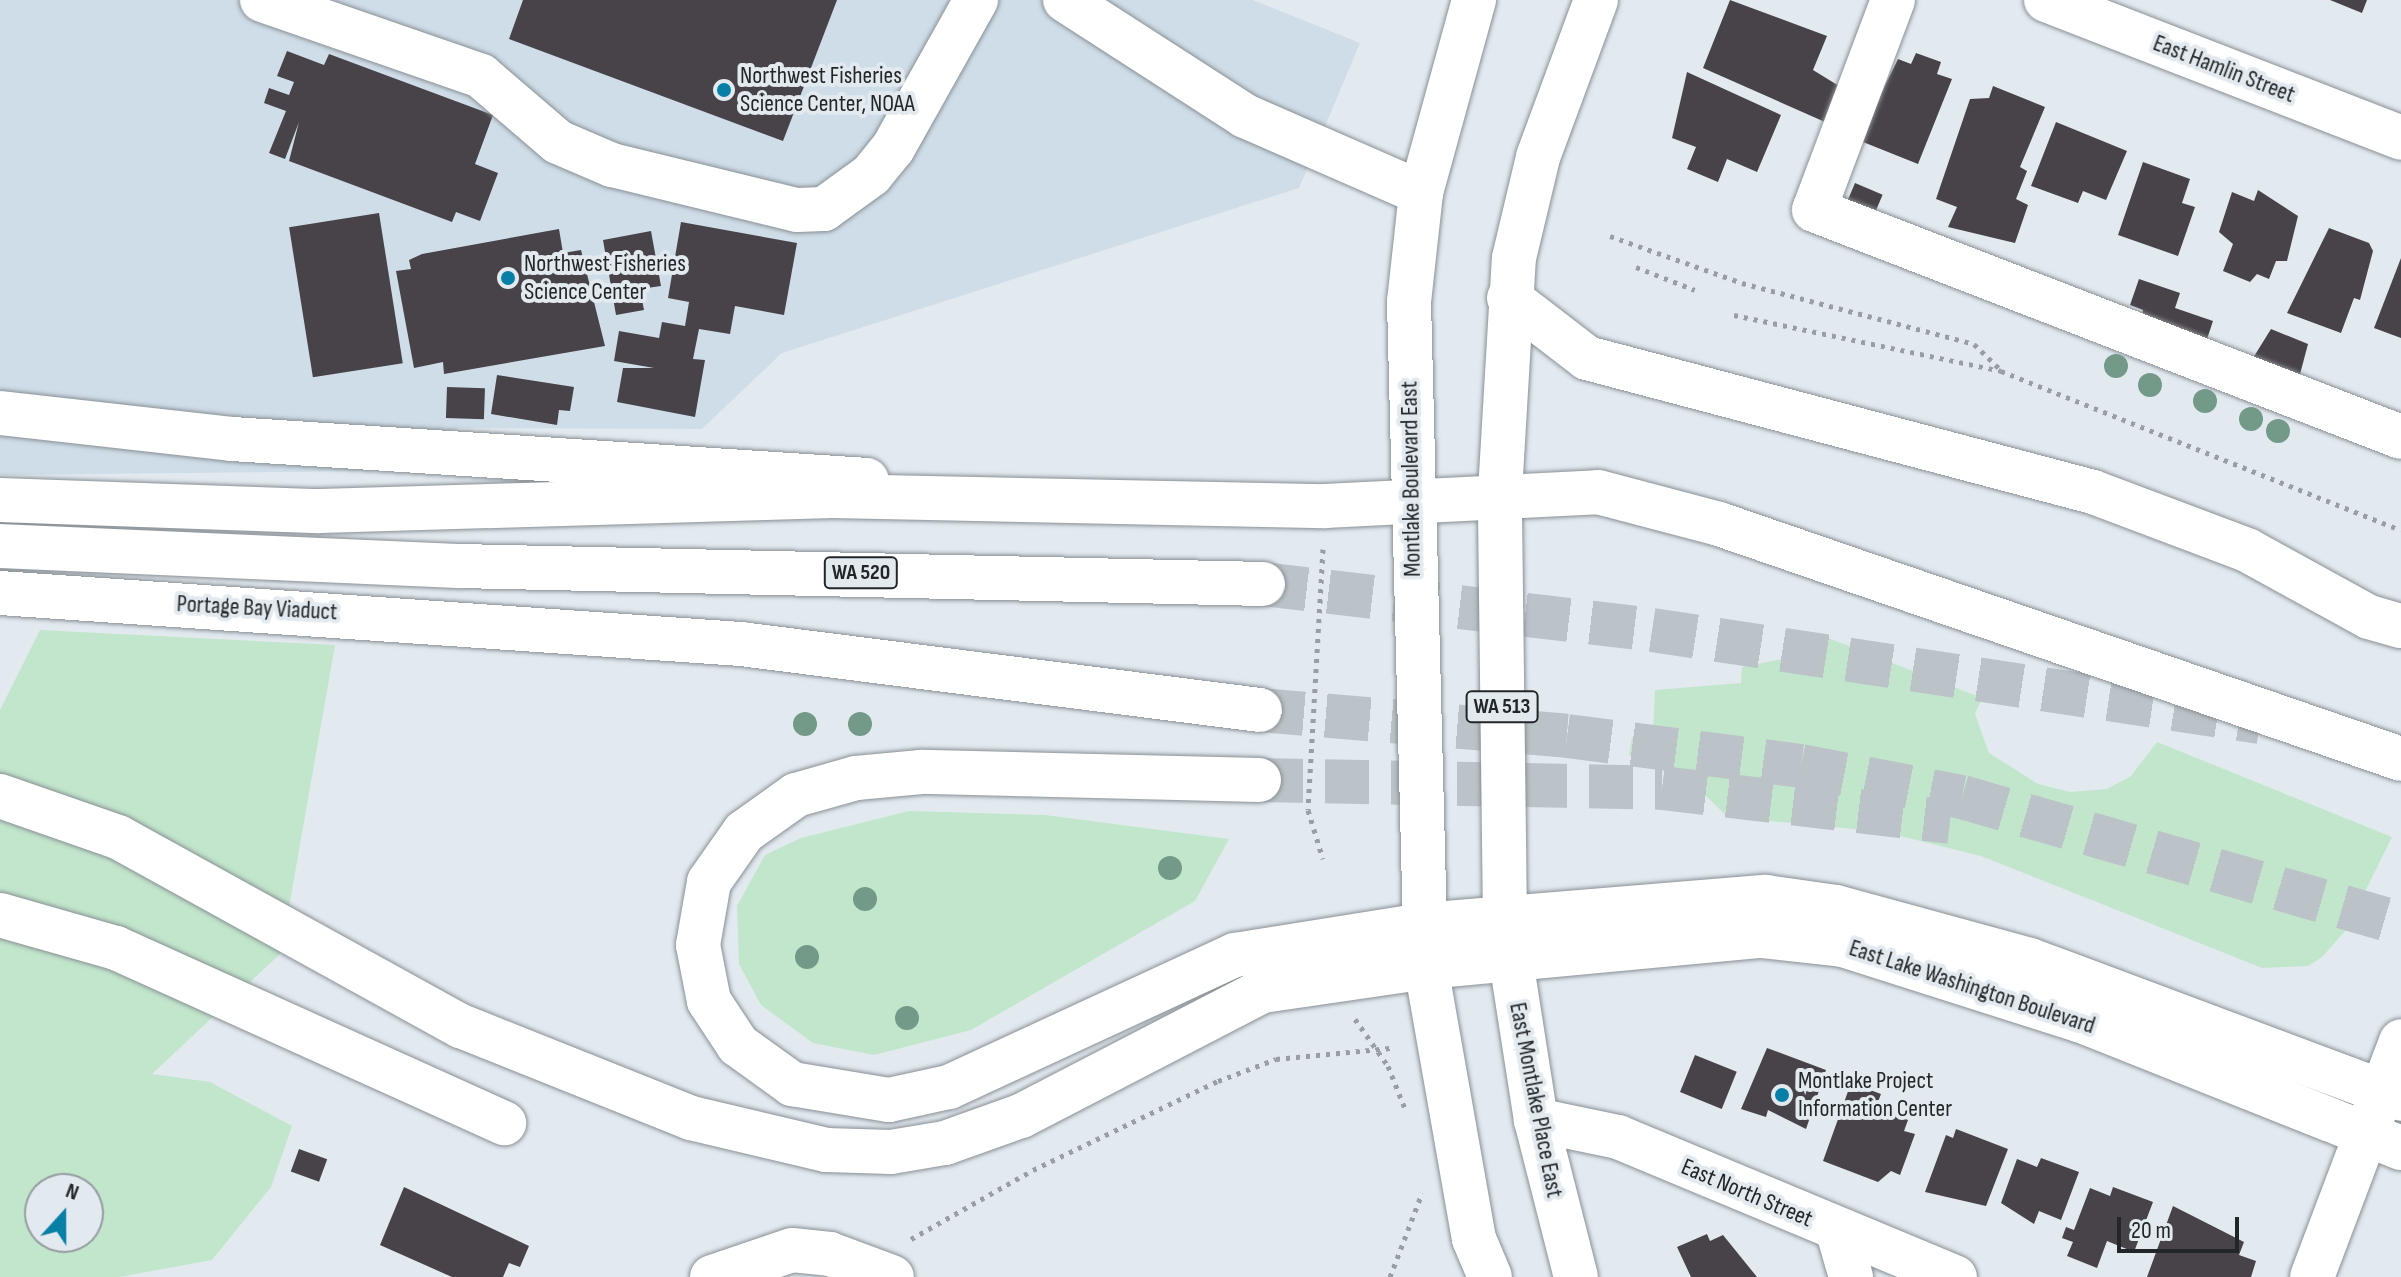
<!DOCTYPE html>
<style>
body{margin:0}
#map{position:relative;width:2401px;height:1277px;overflow:hidden;background:#e2eaf0;font-family:"Sofia Sans Condensed",sans-serif}
div>[style]{position:absolute}
[style*='--x']{left:calc(var(--x)*1px);top:calc(var(--y)*1px);width:calc(var(--w)*1px);rotate:calc(var(--a)*1deg)}
.built>*{inset:0;background:#cfdde8}
.green>*{inset:0;background:#c1e6cb}
.building>*{inset:0;background:#484349;transform-origin:0 0}
.highway-tunnel>*{height:44px;margin-top:-22px;transform-origin:0;background:repeating-linear-gradient(90deg,#bcc3c8 0 44px,transparent 0 66px)}
.path>*{height:5px;margin-top:-2.5px;transform-origin:0;background:repeating-linear-gradient(90deg,#989ea3 0 4px,transparent 0 10px)}
.roads{filter:drop-shadow(0 0 2px #899095) drop-shadow(0 0 2px #899095)}
.minor>*{height:44px;margin:-22px;padding:0 22px;transform-origin:22px;border-radius:22px;background:#fff}
.major>*{height:44px;margin:-22px;padding:0 22px;transform-origin:22px;border-radius:22px;background:#fff}
.highway>*{height:44px;margin:-22px;padding:0 22px;transform-origin:22px;border-radius:22px;background:#fff}
.trees>*{width:24px;height:24px;margin:-12px;border-radius:50%;background:#739a89}
.dots>*{width:22px;height:22px;translate:-50% -50%;box-sizing:border-box;border:4px solid #e2eaf0;border-radius:50%}
span{translate:-50% -50%;white-space:nowrap;text-align:center;line-height:1.15;-webkit-text-stroke:8px #e2eaf0;paint-order:stroke}
.shield-label span{padding:2px 6px;background:#e2eaf0;border:2px solid;border-radius:6px;-webkit-text-stroke-width:0}
.shield-label{font-size:22px;color:#232628;font-weight:700}
.street-label{font-size:24px;color:#232628}
.poi-label{font-size:24px;color:#232628}
.left{translate:0 -50%;text-align:left}
.north{position:absolute;left:24px;top:1173px;width:80px;height:80px;box-sizing:border-box;background:#e2eaf0;border:2px solid #969ca0;border-radius:50%;rotate:21deg;font-size:22px;font-weight:700;line-height:32px;text-align:center;color:#232628}
.north::after{content:'';display:block;margin:auto;width:28px;height:36px;background:#087fa6;clip-path:polygon(50% 0,100% 100%,50% 72%,0 100%)}
.scale{position:absolute;left:2117px;top:1217px;width:122px;height:36px;box-sizing:border-box;border:4px solid #232628;border-top:0;padding-left:10px;font-size:24px;line-height:28px;white-space:nowrap;color:#232628;-webkit-text-stroke:6px #e2eaf0;paint-order:stroke}
</style>
<div id="map">
<div class="built">
<i style="clip-path:polygon(0 0,1253px 0,1360px 43px,1299px 188px,782px 353px,702px 429px,459px 428px,397px 442px,368px 471px,0 475px)"></i>
</div>
<div class="green">
<i style="clip-path:polygon(evenodd,40px 630px,335px 645px,281px 953px,152px 1074px,210px 1082px,292px 1126px,271px 1187px,212px 1260px,119px 1277px,0 1277px,0 710px,40px 630px,40px 1189px,88px 1189px,88px 1237px,40px 1237px,40px 1189px)"></i>
<i style="clip-path:polygon(1823px 636px,1982px 698px,1975px 714px,1989px 753px,2038px 784px,2070px 792px,2107px 789px,2131px 776px,2157px 742px,2392px 837px,2346px 930px,2322px 957px,2308px 966px,2262px 968px,1981px 856px,1884px 832px,1728px 817px,1687px 778px,1629px 755px,1632px 738px,1653px 735px,1655px 690px,1741px 683px,1742px 667px,1788px 658px,1793px 664px,1795px 647px,1820px 651px)"></i>
<i style="clip-path:polygon(909px 811px,1045px 815px,1229px 839px,1195px 901px,971px 1030px,874px 1055px,813px 1043px,761px 1005px,739px 964px,737px 906px,765px 855px,801px 838px)"></i>
</div>
<div class="building">
<i style="clip-path:polygon(523px 0,837px 0,783px 141px,509px 39px)"></i>
<i style="clip-path:polygon(1730px 0,1827px 36px,1813px 70px,1839px 86px,1825px 122px,1703px 68px)"></i>
<i style="clip-path:polygon(2330px 0,2367px 0,2362px 13px)"></i>
<i style="clip-path:polygon(287px 51px,324px 65px,329px 54px,493px 115px,475px 164px,498px 173px,480px 221px,456px 212px,452px 222px,289px 161px,299px 122px,285px 159px,269px 153px,286px 111px,264px 103px,269px 88px,289px 95px,294px 82px,277px 76px)"></i>
<i style="clip-path:polygon(1916px 53px,1941px 62px,1937px 74px,1952px 79px,1918px 164px,1858px 140px,1898px 59px,1911px 64px)"></i>
<i style="clip-path:polygon(1687px 72px,1781px 115px,1757px 172px,1727px 159px,1718px 182px,1687px 169px,1696px 147px,1672px 138px)"></i>
<i style="clip-path:polygon(1993px 86px,2045px 107px,2020px 167px,2027px 171px,2016px 199px,2028px 205px,2015px 243px,1948px 227px,1957px 207px,1936px 199px,1970px 99px,1989px 98px)"></i>
<i style="clip-path:polygon(2056px 122px,2127px 151px,2106px 200px,2083px 191px,2078px 203px,2031px 186px)"></i>
<i style="clip-path:polygon(2143px 162px,2190px 179px,2182px 203px,2195px 207px,2178px 256px,2118px 235px)"></i>
<i style="left:1855px;top:183px;width:30px;height:29px;rotate:23deg"></i>
<i style="clip-path:polygon(2258px 190px,2298px 216px,2287px 261px,2276px 261px,2269px 279px,2257px 274px,2250px 282px,2223px 271px,2233px 244px,2219px 232px,2232px 192px,2254px 201px)"></i>
<i style="left:379px;top:213px;width:152px;height:91px;rotate:81deg"></i>
<i style="clip-path:polygon(681px 222px,797px 243px,784px 315px,735px 306px,730px 334px,699px 329px,693px 359px,705px 360px,695px 417px,617px 402px,623px 368px,654px 368px,614px 361px,619px 331px,659px 338px,662px 322px,685px 326px,689px 302px,668px 298px)"></i>
<i style="clip-path:polygon(2329px 228px,2369px 243px,2373px 251px,2360px 300px,2354px 298px,2341px 333px,2287px 313px)"></i>
<i style="clip-path:polygon(559px 229px,563px 253px,581px 250px,605px 346px,444px 374px,443px 362px,414px 368px,396px 271px,411px 269px,409px 260px,422px 254px)"></i>
<i style="clip-path:polygon(651px 231px,661px 286px,640px 289px,644px 310px,616px 315px,603px 240px)"></i>
<i style="clip-path:polygon(2401px 258px,2401px 338px,2374px 328px)"></i>
<i style="clip-path:polygon(2139px 279px,2180px 293px,2175px 308px,2213px 321px,2204px 348px,2138px 326px,2143px 310px,2130px 305px)"></i>
<i style="clip-path:polygon(2271px 329px,2308px 344px,2299px 378px,2253px 358px)"></i>
<i style="clip-path:polygon(497px 375px,574px 387px,570px 411px,559px 410px,557px 425px,491px 414px)"></i>
<i style="left:447px;top:387px;width:38px;height:31px;rotate:2deg"></i>
<i style="clip-path:polygon(1767px 1048px,1826px 1070px,1806px 1129px,1768px 1110px,1766px 1117px,1741px 1109px)"></i>
<i style="left:1695px;top:1055px;width:45px;height:40px;rotate:22deg"></i>
<i style="clip-path:polygon(1851px 1083px,1881px 1094px,1876px 1107px,1908px 1120px,1904px 1131px,1915px 1134px,1900px 1175px,1891px 1171px,1878px 1182px,1823px 1161px)"></i>
<i style="clip-path:polygon(1956px 1129px,2008px 1149px,1986px 1206px,1925px 1192px,1946px 1135px,1953px 1138px)"></i>
<i style="left:299px;top:1149px;width:30px;height:24px;rotate:20deg"></i>
<i style="clip-path:polygon(2041px 1158px,2079px 1172px,2061px 1220px,2039px 1211px,2034px 1224px,2001px 1203px,2017px 1159px,2037px 1167px)"></i>
<i style="clip-path:polygon(404px 1187px,529px 1246px,520px 1267px,509px 1263px,503px 1277px,452px 1277px,380px 1245px)"></i>
<i style="clip-path:polygon(2113px 1187px,2153px 1202px,2134px 1252px,2107px 1241px,2097px 1268px,2067px 1256px,2073px 1242px,2062px 1238px,2066px 1227px,2074px 1230px,2090px 1188px,2110px 1196px)"></i>
<i style="clip-path:polygon(2173px 1206px,2244px 1242px,2239px 1255px,2256px 1261px,2251px 1277px,2147px 1277px)"></i>
<i style="clip-path:polygon(1707px 1234px,1710px 1241px,1723px 1235px,1757px 1277px,1691px 1277px,1677px 1247px)"></i>
</div>
<div class="highway-tunnel">
<i style="--x:1263;--y:584;--w:392;--a:6.7"></i>
<i style="--x:1652;--y:630;--w:615;--a:8.6"></i>
<i style="--x:1260;--y:710;--w:308;--a:4.8"></i>
<i style="--x:1567;--y:736;--w:236;--a:7.3"></i>
<i style="--x:1801;--y:766;--w:164;--a:10.9"></i>
<i style="--x:1962;--y:797;--w:457;--a:16.1"></i>
<i style="--x:1259;--y:780;--w:403;--a:1.1"></i>
<i style="--x:1662;--y:788;--w:290;--a:6.7"></i>
</div>
<div class="path">
<i style="--x:1610;--y:236;--w:140;--a:19.6"></i>
<i style="--x:1742;--y:283;--w:240;--a:14.7"></i>
<i style="--x:1974;--y:344;--w:37;--a:44"></i>
<i style="--x:1636;--y:267;--w:63;--a:21.3"></i>
<i style="--x:1734;--y:315;--w:273;--a:11.8"></i>
<i style="--x:2001;--y:371;--w:430;--a:21.7"></i>
<i style="--x:1323;--y:549;--w:261;--a:93.3"></i>
<i style="--x:1308;--y:810;--w:51;--a:73"></i>
<i style="--x:1355;--y:1019;--w:57;--a:54.9"></i>
<i style="--x:1388;--y:1066;--w:48;--a:68.2"></i>
<i style="--x:911;--y:1239;--w:140;--a:-29.5"></i>
<i style="--x:1033;--y:1170;--w:205;--a:-25.7"></i>
<i style="--x:1218;--y:1081;--w:62;--a:-20.8"></i>
<i style="--x:1276;--y:1059;--w:115;--a:-5.5"></i>
<i style="--x:1390;--y:1277;--w:90;--a:-69.1"></i>
</div>
<div class="roads">
<div class="minor">
<i style="--x:262;--y:0;--w:232;--a:19.1"></i>
<i style="--x:481;--y:76;--w:101;--a:40.6"></i>
<i style="--x:558;--y:142;--w:59;--a:23.1"></i>
<i style="--x:612;--y:165;--w:190;--a:13.7"></i>
<i style="--x:797;--y:210;--w:27;--a:-2"></i>
<i style="--x:824;--y:209;--w:58;--a:-35.9"></i>
<i style="--x:871;--y:175;--w:35;--a:-51"></i>
<i style="--x:893;--y:148;--w:170;--a:-60.7"></i>
<i style="--x:1065;--y:0;--w:214;--a:32.8"></i>
<i style="--x:1245;--y:116;--w:192;--a:23.6"></i>
<i style="--x:1893;--y:0;--w:224;--a:110.6"></i>
<i style="--x:1814;--y:210;--w:629;--a:21.14"></i>
<i style="--x:2046;--y:0;--w:381;--a:21.2"></i>
<i style="--x:0;--y:413;--w:233;--a:6.4"></i>
<i style="--x:232;--y:439;--w:636;--a:3.69"></i>
<i style="--x:0;--y:915;--w:121;--a:15.9"></i>
<i style="--x:116;--y:948;--w:426;--a:24.3"></i>
<i style="--x:1536;--y:1120;--w:84;--a:11.7"></i>
<i style="--x:1618;--y:1137;--w:365;--a:22.6"></i>
<i style="--x:1838;--y:1232;--w:47;--a:73.9"></i>
<i style="--x:712;--y:1277;--w:84;--a:-18.6"></i>
<i style="--x:792;--y:1250;--w:38;--a:6"></i>
<i style="--x:830;--y:1254;--w:66;--a:20.4"></i>
<i style="--x:2312;--y:1277;--w:252;--a:-69.3"></i>
</div>
<div class="major">
<i style="--x:1474;--y:0;--w:200;--a:105.4"></i>
<i style="--x:1421;--y:193;--w:109;--a:96.3"></i>
<i style="--x:1409;--y:301;--w:666;--a:88.54"></i>
<i style="--x:1426;--y:967;--w:276;--a:80"></i>
<i style="--x:1474;--y:1239;--w:41;--a:67.2"></i>
<i style="--x:1422;--y:925;--w:345;--a:-4.7"></i>
<i style="--x:1766;--y:897;--w:71;--a:8.1"></i>
<i style="--x:1836;--y:907;--w:201;--a:15.3"></i>
<i style="--x:2030;--y:960;--w:396;--a:20.5"></i>
<i style="--x:1426;--y:967;--w:336;--a:-5.3"></i>
<i style="--x:1761;--y:936;--w:82;--a:6.3"></i>
<i style="--x:1843;--y:945;--w:256;--a:17.7"></i>
<i style="--x:2087;--y:1023;--w:338;--a:21.7"></i>
<i style="--x:1576;--y:1277;--w:162;--a:-104.3"></i>
<i style="--x:1536;--y:1120;--w:201;--a:-98.9"></i>
<i style="--x:1505;--y:921;--w:429;--a:-90.7"></i>
<i style="--x:1500;--y:492;--w:234;--a:-86.6"></i>
<i style="--x:1514;--y:258;--w:104;--a:-76.6"></i>
<i style="--x:1538;--y:157;--w:167;--a:-69.7"></i>
</div>
<div class="highway">
<i style="--x:1509;--y:298;--w:98;--a:37.6"></i>
<i style="--x:1587;--y:358;--w:523;--a:14.83"></i>
<i style="--x:2093;--y:492;--w:165;--a:20.6"></i>
<i style="--x:2247;--y:550;--w:139;--a:28.8"></i>
<i style="--x:2369;--y:617;--w:33;--a:16"></i>
<i style="--x:0;--y:500;--w:320;--a:2"></i>
<i style="--x:320;--y:511;--w:513;--a:-1.67"></i>
<i style="--x:833;--y:496;--w:492;--a:1.2"></i>
<i style="--x:1325;--y:506;--w:273;--a:-2.9"></i>
<i style="--x:1598;--y:492;--w:125;--a:14.8"></i>
<i style="--x:1719;--y:524;--w:721;--a:19.01"></i>
<i style="--x:0;--y:546;--w:459;--a:2.5"></i>
<i style="--x:459;--y:566;--w:804;--a:1.28"></i>
<i style="--x:0;--y:593;--w:743;--a:3.94"></i>
<i style="--x:741;--y:644;--w:523;--a:7.25"></i>
<i style="--x:1259;--y:780;--w:338;--a:-178.6"></i>
<i style="--x:921;--y:772;--w:65;--a:174.7"></i>
<i style="--x:856;--y:778;--w:62;--a:164.2"></i>
<i style="--x:796;--y:795;--w:64;--a:144.6"></i>
<i style="--x:744;--y:832;--w:61;--a:125"></i>
<i style="--x:709;--y:882;--w:64;--a:99.9"></i>
<i style="--x:698;--y:945;--w:57;--a:78.9"></i>
<i style="--x:709;--y:1001;--w:53;--a:56.6"></i>
<i style="--x:738;--y:1045;--w:67;--a:35.8"></i>
<i style="--x:792;--y:1084;--w:98;--a:9.4"></i>
<i style="--x:889;--y:1100;--w:61;--a:-12.2"></i>
<i style="--x:949;--y:1087;--w:315;--a:-24.8"></i>
<i style="--x:1235;--y:955;--w:189;--a:-9.1"></i>
<i style="--x:0;--y:796;--w:125;--a:19.2"></i>
<i style="--x:118;--y:837;--w:392;--a:28.9"></i>
<i style="--x:461;--y:1026;--w:248;--a:21.8"></i>
<i style="--x:691;--y:1118;--w:139;--a:13.3"></i>
<i style="--x:826;--y:1150;--w:65;--a:1.8"></i>
<i style="--x:891;--y:1152;--w:55;--a:-9.5"></i>
<i style="--x:945;--y:1143;--w:81;--a:-19.6"></i>
<i style="--x:1021;--y:1116;--w:271;--a:-27.4"></i>
<i style="--x:1262;--y:991;--w:166;--a:-8.3"></i>
</div>
</div>
<div class="trees">
<i style="left:2116px;top:366px"></i>
<i style="left:2150px;top:385px"></i>
<i style="left:2205px;top:401px"></i>
<i style="left:2251px;top:419px"></i>
<i style="left:2278px;top:431px"></i>
<i style="left:805px;top:724px"></i>
<i style="left:860px;top:724px"></i>
<i style="left:1170px;top:868px"></i>
<i style="left:865px;top:899px"></i>
<i style="left:807px;top:957px"></i>
<i style="left:907px;top:1018px"></i>
</div>
<div class="dots">
<i style="left:724px;top:90px;background:#087fa6"></i>
<i style="left:508px;top:278px;background:#087fa6"></i>
<i style="left:1782px;top:1095px;background:#087fa6"></i>
</div>
<div class="shield-label">
<span style="left:861px;top:573px">WA 520</span>
<span style="left:1502px;top:707px">WA 513</span>
</div>
<div class="street-label">
<span style="left:2224px;top:69px;rotate:21deg">East Hamlin Street</span>
<span style="left:1411px;top:479px;rotate:-91deg">Montlake Boulevard East</span>
<span style="left:257px;top:608px;rotate:3deg">Portage Bay Viaduct</span>
<span style="left:1972px;top:987px;rotate:18deg">East Lake Washington Boulevard</span>
<span style="left:1536px;top:1100px;rotate:79deg">East Montlake Place East</span>
<span style="left:1747px;top:1193px;rotate:23deg">East North Street</span>
</div>
<div class="poi-label">
<span class="left" style="left:740px;top:90px">Northwest Fisheries<br>Science Center, NOAA</span>
<span class="left" style="left:524px;top:278px">Northwest Fisheries<br>Science Center</span>
<span class="left" style="left:1798px;top:1095px">Montlake Project<br>Information Center</span>
</div>
<div class="north">N</div>
<div class="scale">20 m</div>
</div>
